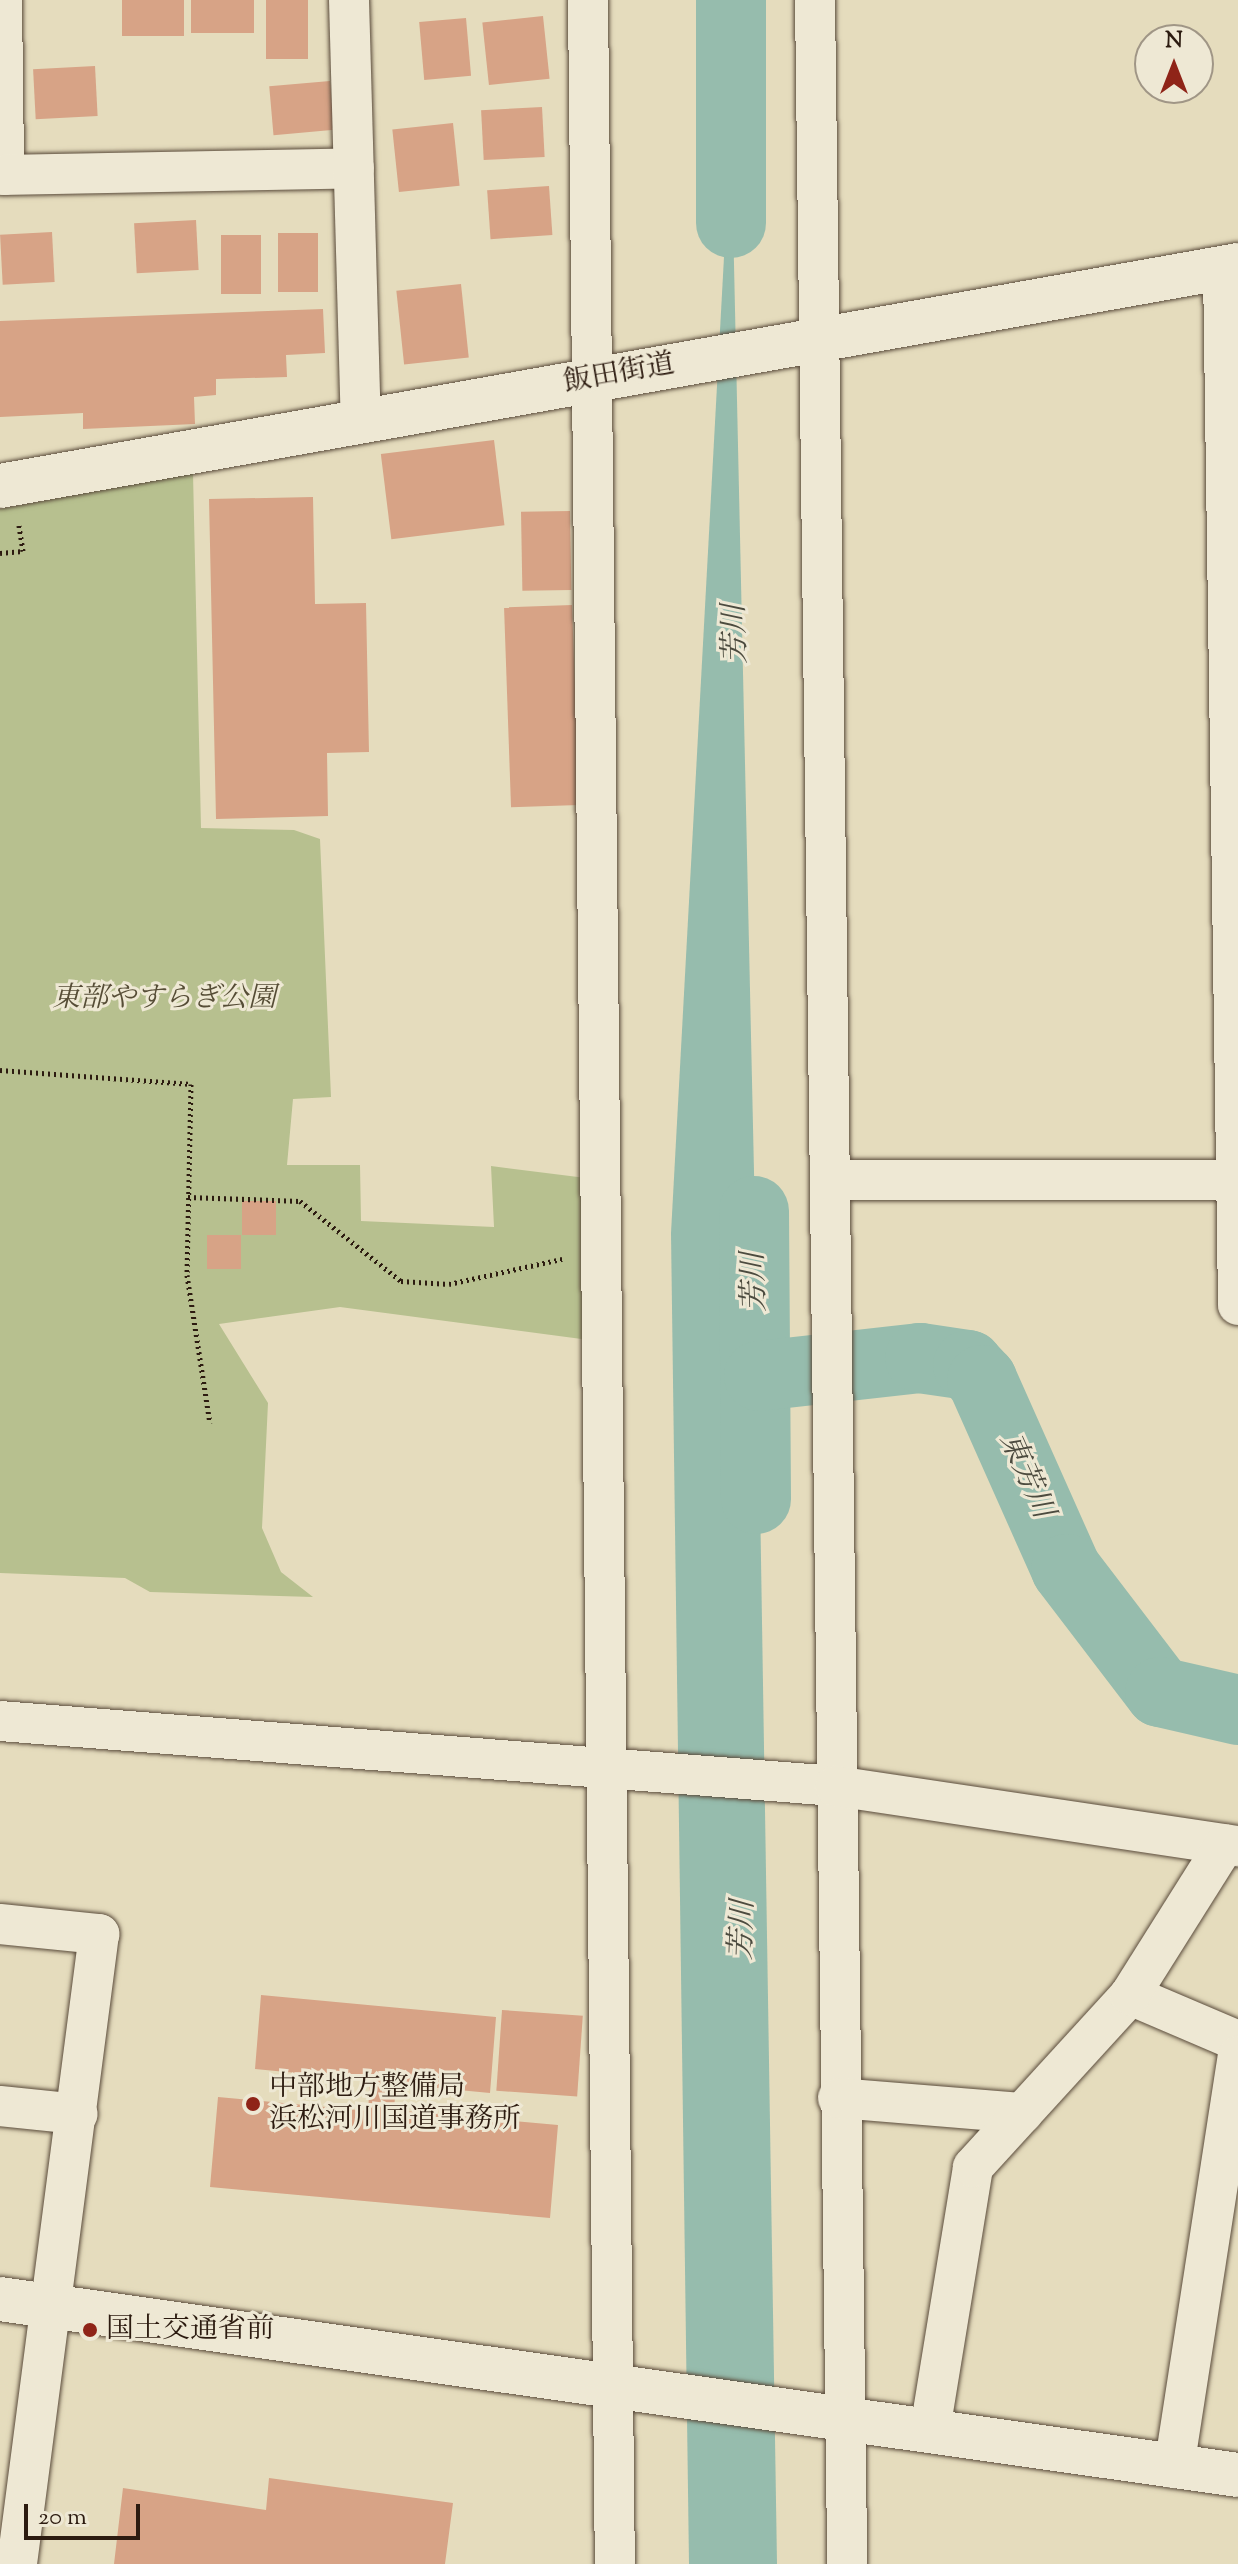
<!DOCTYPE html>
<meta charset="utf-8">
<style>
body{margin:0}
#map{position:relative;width:1238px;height:2564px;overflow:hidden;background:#e5dcbd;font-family:"Sorts Mill Goudy","Noto Serif JP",serif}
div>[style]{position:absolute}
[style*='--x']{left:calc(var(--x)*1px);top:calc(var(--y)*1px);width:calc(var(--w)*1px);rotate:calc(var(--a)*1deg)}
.green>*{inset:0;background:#b7c08f}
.water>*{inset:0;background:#96bcad}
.river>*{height:70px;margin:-35px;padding:0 35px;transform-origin:35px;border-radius:35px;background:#96bcad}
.building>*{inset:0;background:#d7a386;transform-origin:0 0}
.path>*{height:5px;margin-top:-2.5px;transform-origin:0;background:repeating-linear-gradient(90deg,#2c1b10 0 2px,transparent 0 6px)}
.roads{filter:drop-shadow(0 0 2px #5a4b3b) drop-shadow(0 0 2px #5a4b3b)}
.minor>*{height:40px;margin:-20px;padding:0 20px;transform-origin:20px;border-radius:20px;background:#eee8d4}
.tertiary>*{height:44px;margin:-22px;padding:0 22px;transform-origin:22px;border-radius:22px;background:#eee8d4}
.dots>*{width:22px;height:22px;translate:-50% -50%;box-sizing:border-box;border:4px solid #eee8d4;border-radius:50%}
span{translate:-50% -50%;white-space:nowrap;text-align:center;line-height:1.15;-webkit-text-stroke:6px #eee8d4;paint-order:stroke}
.street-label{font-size:28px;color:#2c1b10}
.park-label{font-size:28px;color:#564d36;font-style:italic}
.poi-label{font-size:28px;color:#2c1b10}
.left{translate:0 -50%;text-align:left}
.water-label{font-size:30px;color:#4c4b3f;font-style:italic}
.north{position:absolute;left:1134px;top:24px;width:80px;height:80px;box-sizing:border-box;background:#eee8d4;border:2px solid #a09686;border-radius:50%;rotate:0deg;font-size:22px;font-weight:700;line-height:32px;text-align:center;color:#2c1b10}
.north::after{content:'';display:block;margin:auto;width:28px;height:36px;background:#8f2418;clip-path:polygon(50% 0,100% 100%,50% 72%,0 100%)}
.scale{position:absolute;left:24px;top:2504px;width:116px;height:36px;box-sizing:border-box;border:4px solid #2c1b10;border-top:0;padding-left:10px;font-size:24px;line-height:28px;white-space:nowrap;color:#2c1b10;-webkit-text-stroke:6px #eee8d4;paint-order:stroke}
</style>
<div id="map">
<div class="green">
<i style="clip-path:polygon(193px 473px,201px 828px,294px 830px,320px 839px,331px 1097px,293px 1099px,287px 1165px,360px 1165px,361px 1221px,494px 1227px,491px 1166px,586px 1178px,589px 1340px,340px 1307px,219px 1324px,268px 1403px,262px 1528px,281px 1572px,313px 1597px,150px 1592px,125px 1578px,0 1573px,0 509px)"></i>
</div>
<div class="water">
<i style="clip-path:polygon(731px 128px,757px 1308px,777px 2564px,689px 2564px,671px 1233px)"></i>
</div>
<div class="river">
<i style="--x:731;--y:0;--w:223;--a:90"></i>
<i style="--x:754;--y:1211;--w:288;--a:89.6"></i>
<i style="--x:759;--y:1376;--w:162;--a:-6.4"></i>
<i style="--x:920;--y:1358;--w:49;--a:8.3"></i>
<i style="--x:968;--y:1365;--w:21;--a:47"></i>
<i style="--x:982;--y:1380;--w:207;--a:66"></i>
<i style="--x:1066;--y:1569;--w:155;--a:52.6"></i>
<i style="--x:1160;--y:1692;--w:80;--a:13"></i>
</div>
<div class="building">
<i style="left:122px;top:0;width:62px;height:36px"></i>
<i style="left:191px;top:0;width:63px;height:33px"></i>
<i style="left:266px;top:0;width:42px;height:59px"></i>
<i style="left:543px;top:16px;width:63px;height:61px;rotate:84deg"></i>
<i style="left:466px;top:18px;width:58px;height:47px;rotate:85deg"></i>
<i style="left:95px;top:66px;width:50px;height:62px;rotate:87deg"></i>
<i style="left:330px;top:81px;width:49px;height:61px;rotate:85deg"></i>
<i style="left:542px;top:107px;width:50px;height:61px;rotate:87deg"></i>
<i style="left:453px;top:123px;width:63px;height:61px;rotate:84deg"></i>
<i style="left:549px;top:186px;width:49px;height:62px;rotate:86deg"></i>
<i style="left:196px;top:220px;width:50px;height:62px;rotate:87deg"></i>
<i style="left:52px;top:232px;width:50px;height:52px;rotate:87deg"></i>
<i style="left:278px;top:233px;width:40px;height:59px"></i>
<i style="left:221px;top:235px;width:40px;height:59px"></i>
<i style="left:461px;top:284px;width:74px;height:65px;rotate:84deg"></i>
<i style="clip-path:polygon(323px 309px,325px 353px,286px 355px,287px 377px,216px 379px,216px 395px,194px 397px,195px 424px,83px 429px,83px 413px,0 417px,0 321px)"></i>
<i style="left:494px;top:440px;width:86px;height:114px;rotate:83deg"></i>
<i style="clip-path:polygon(313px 497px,315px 604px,366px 603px,369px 752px,327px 753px,328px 816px,216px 819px,209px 499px)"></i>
<i style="left:570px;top:511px;width:79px;height:49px;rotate:89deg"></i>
<i style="left:572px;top:605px;width:200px;height:68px;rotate:88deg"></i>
<i style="left:242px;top:1201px;width:34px;height:34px"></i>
<i style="left:207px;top:1235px;width:34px;height:34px"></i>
<i style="clip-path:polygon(261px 1995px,496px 2017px,490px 2093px,396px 2084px,394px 2110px,558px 2125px,550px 2218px,210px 2187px,218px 2097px,368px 2111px,370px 2080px,255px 2069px)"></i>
<i style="left:502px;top:2010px;width:81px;height:81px;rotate:4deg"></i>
<i style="clip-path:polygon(269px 2478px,453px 2503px,445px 2564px,114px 2564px,123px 2488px,266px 2510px)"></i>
</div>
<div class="path">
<i style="--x:0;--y:553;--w:23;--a:-5"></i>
<i style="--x:23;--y:551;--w:26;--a:-99"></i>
<i style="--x:0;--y:1070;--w:192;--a:4.2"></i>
<i style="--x:191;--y:1084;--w:191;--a:91.2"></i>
<i style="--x:187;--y:1275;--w:150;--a:81.2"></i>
<i style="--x:188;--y:1197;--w:112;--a:2"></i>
<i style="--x:300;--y:1201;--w:129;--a:38.4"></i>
<i style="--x:401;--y:1281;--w:48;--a:3.6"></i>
<i style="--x:449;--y:1284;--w:116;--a:-12.5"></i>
</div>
<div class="roads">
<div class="minor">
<i style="--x:2;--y:0;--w:175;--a:89.3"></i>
<i style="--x:4;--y:175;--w:350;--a:-1.1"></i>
<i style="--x:349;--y:0;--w:422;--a:88.4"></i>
<i style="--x:588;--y:0;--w:2564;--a:89.4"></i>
<i style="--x:815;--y:0;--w:2564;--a:89.28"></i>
<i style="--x:1223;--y:268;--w:1037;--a:89.17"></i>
<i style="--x:832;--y:1180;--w:406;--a:0"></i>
<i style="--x:0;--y:1721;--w:838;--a:4.45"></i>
<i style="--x:835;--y:1786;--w:407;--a:8.5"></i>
<i style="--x:0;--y:1924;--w:100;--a:5.8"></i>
<i style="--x:99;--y:1934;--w:635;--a:97.42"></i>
<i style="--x:1130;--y:1995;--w:117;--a:23.1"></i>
<i style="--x:838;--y:2098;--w:185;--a:4.7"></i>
<i style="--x:0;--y:2106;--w:78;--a:5.9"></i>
<i style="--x:930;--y:2430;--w:266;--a:-80.7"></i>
<i style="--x:973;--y:2167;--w:233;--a:-47.6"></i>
<i style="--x:1130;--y:1995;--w:178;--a:-57.8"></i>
<i style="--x:1174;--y:2468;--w:417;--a:-81.2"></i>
</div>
<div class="tertiary">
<i style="--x:0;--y:486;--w:1258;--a:-10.12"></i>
<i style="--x:0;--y:2299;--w:1250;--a:8.09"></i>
</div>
</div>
<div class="dots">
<i style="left:253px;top:2104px;background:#8f2418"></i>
<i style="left:90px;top:2330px;background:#8f2418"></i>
</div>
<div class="street-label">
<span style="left:619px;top:374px;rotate:-10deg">飯田街道</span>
</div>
<div class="park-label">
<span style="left:164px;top:999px">東部やすらぎ公園</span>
</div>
<div class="poi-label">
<span class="left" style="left:269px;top:2104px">中部地方整備局<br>浜松河川国道事務所</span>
<span class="left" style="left:106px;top:2330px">国土交通省前</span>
</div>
<div class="water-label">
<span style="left:737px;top:634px;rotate:-92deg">芳川</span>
<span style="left:756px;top:1282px;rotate:-92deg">芳川</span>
<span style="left:1025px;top:1476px;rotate:66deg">東芳川</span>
<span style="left:744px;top:1930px;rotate:-88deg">芳川</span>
</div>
<div class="north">N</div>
<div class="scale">20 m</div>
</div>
